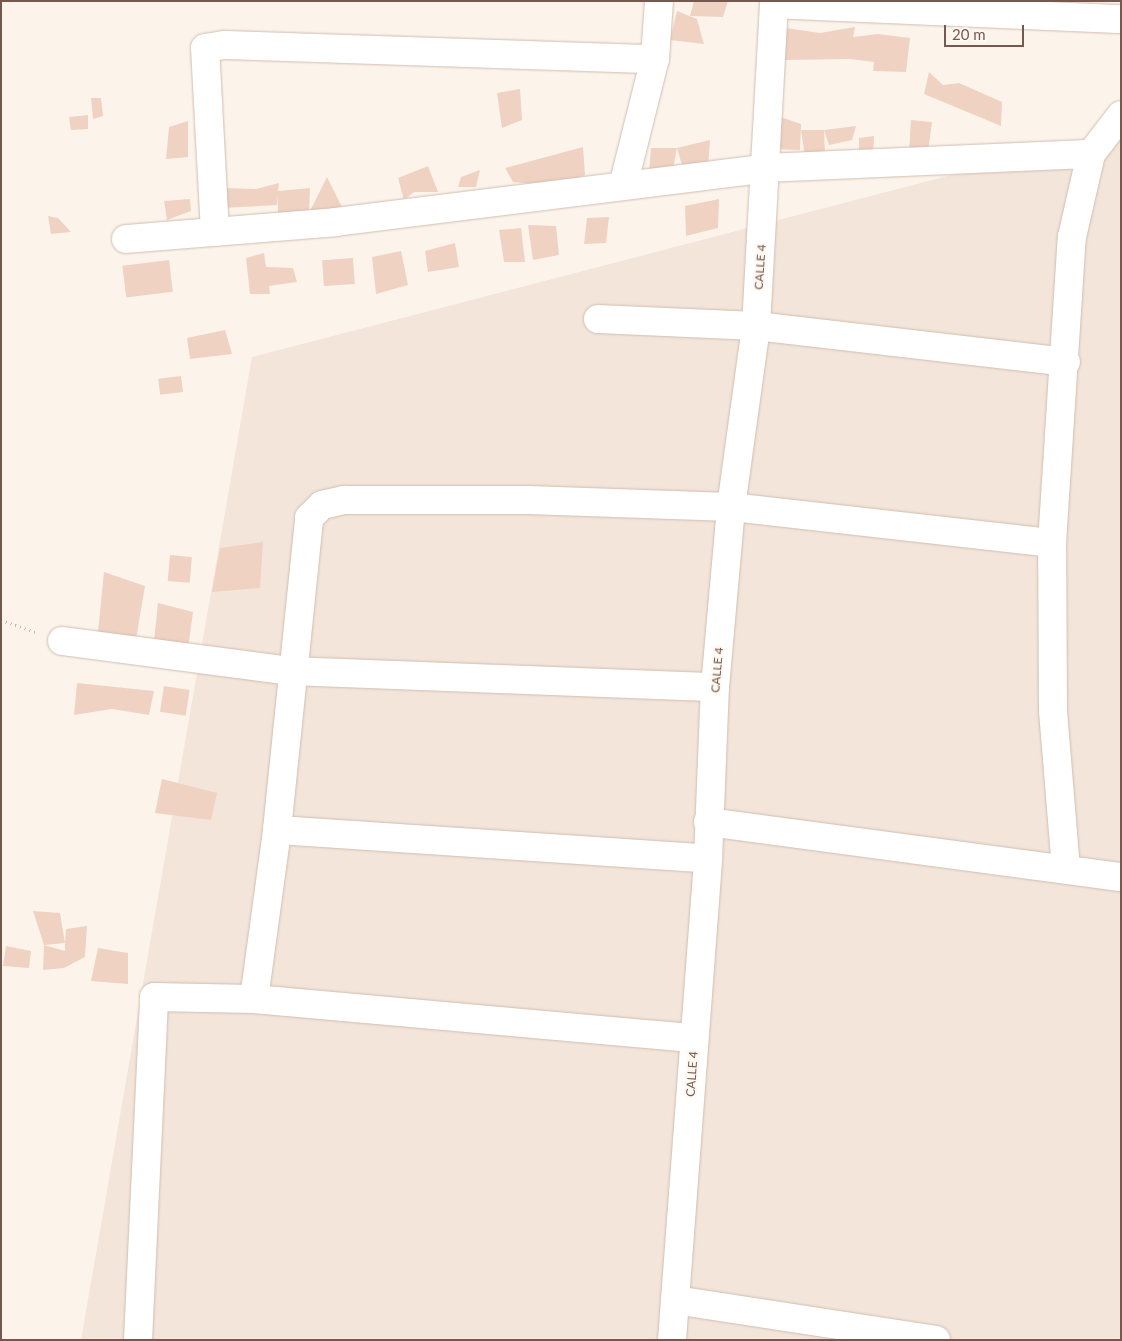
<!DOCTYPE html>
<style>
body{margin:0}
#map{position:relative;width:1122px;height:1341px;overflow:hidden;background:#fcf4ea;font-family:Lato,sans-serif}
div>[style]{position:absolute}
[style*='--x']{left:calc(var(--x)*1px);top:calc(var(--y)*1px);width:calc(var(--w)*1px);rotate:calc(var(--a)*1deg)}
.residential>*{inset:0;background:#f3e5d9}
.building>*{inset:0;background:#f0d2c3;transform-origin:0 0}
.path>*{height:3px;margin-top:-1.5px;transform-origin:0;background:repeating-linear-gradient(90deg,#d5b5a6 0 1px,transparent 0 5px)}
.roads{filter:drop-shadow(0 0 1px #d0bdb2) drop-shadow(0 0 1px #d0bdb2)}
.street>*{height:28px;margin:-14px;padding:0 14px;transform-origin:14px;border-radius:14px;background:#fff}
span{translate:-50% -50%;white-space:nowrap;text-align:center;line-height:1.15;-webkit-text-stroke:4px #fef8f1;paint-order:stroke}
.street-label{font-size:12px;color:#76594e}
.frame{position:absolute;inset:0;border:2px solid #76594e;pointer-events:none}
.scale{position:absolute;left:944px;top:25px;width:80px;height:22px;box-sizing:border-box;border:2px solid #76594e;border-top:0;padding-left:6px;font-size:15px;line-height:18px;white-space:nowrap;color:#76594e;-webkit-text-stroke:4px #fef8f1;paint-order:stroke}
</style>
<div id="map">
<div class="residential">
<i style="clip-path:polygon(1121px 131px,1121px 1340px,81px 1340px,252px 357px)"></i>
</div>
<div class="building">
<i style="clip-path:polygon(694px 1px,728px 1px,723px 17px,690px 16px)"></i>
<i style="clip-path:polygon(677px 11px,697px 19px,704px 44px,670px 40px)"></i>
<i style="clip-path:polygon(855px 27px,853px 37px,878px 34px,910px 38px,906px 72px,873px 71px,874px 62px,850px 59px,784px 60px,786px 28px,820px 33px)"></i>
<i style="clip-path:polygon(929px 72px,943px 85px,959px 83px,1002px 102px,1001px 126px,924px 94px)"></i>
<i style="clip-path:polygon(520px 89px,522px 120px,502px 128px,497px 93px)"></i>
<i style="clip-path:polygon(91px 98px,101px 98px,103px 116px,93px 119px)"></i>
<i style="clip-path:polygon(88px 115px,88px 129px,71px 130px,69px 117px)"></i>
<i style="clip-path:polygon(775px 115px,801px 124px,800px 150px,772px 149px)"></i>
<i style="clip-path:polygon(911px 120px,932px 122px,928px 152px,909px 153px)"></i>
<i style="clip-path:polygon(188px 121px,188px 157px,166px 159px,169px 127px)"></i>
<i style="clip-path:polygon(856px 126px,852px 140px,829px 145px,824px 130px)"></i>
<i style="clip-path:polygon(801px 130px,824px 130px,825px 154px,805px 157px)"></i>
<i style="clip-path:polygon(874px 136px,873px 157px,859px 157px,859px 138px)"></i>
<i style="clip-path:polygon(710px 140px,708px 167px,684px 172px,677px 148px)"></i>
<i style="clip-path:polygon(583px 147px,585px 175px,559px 186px,513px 182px,505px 168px)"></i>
<i style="clip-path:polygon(651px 148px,677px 148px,673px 169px,649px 172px)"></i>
<i style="clip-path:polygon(428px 166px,438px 192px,414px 192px,404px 200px,398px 178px)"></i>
<i style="clip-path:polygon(480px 170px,476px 187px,458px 187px,461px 177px)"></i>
<i style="clip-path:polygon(327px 177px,343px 209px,309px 213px)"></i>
<i style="clip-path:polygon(279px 183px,278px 191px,310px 188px,309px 213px,278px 218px,278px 196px,277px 205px,222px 208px,224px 188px,256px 189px)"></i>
<i style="clip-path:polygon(190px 199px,191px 211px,167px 220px,164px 201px)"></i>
<i style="clip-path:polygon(719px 199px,718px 228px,686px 236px,685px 206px)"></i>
<i style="clip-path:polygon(48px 216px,58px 218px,71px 232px,51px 234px)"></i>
<i style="clip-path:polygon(609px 217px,606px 243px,584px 244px,587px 218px)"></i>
<i style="clip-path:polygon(528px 225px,556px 226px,559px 255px,533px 260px)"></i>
<i style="clip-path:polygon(521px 228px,525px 262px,504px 262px,499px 230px)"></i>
<i style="clip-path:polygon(455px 243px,459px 267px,428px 272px,425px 251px)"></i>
<i style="clip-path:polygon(401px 251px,408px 285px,376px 294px,372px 257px)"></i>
<i style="clip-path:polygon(264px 253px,266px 267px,293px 268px,297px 282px,269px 286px,270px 294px,250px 294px,246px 258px)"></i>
<i style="left:353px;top:258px;width:26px;height:31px;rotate:86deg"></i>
<i style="left:169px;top:260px;width:32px;height:47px;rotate:83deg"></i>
<i style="clip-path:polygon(225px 330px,232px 354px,190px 359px,187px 338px)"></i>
<i style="left:181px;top:376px;width:16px;height:23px;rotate:83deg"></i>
<i style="clip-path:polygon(263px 542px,260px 588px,212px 592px,220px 548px)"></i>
<i style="left:170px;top:555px;width:22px;height:26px;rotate:5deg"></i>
<i style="clip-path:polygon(104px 572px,145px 586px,136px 639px,98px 632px)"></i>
<i style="clip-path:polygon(158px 603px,193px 612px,188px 649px,154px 641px)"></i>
<i style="clip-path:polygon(77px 683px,154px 691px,149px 715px,112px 709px,74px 715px)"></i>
<i style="left:164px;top:686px;width:26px;height:26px;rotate:9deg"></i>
<i style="clip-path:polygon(162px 779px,217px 793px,211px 820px,155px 813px)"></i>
<i style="clip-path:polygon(33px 911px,60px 913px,65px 943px,44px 945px,65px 951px,65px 943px,66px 929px,87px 926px,85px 957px,64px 968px,43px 970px,44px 945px)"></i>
<i style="clip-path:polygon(6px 946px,31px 951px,29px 968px,3px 966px)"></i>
<i style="clip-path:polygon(98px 948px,128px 953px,128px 984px,91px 981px)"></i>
</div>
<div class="path">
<i style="--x:1;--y:620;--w:37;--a:19"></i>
</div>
<div class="roads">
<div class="street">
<i style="--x:774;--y:4;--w:347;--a:2.5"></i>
<i style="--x:623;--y:186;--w:131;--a:-75.9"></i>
<i style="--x:655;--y:59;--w:58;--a:-86.1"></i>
<i style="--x:215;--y:232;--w:184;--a:-93.1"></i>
<i style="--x:205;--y:48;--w:20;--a:-9"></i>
<i style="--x:225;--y:45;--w:430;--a:1.9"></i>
<i style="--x:126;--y:239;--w:211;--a:-4.6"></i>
<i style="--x:336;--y:222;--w:434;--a:-7.1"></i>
<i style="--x:767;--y:168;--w:324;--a:-2.5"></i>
<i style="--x:598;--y:319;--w:158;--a:2.5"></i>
<i style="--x:756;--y:326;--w:312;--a:6.6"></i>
<i style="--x:62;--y:641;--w:231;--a:7.5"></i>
<i style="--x:291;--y:671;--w:424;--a:2.2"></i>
<i style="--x:708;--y:822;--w:417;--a:7.6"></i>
<i style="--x:277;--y:830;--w:432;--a:3.8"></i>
<i style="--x:1066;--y:869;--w:160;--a:-94.7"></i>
<i style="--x:1053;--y:710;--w:167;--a:-90.3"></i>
<i style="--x:1052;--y:543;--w:307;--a:-86.3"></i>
<i style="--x:1072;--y:237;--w:85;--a:-77.1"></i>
<i style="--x:1091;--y:154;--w:49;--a:-52.4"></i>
<i style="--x:254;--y:999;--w:171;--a:-82.2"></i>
<i style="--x:277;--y:830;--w:314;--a:-84.1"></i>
<i style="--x:309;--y:518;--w:18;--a:-45"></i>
<i style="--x:322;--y:505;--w:23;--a:-13"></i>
<i style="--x:344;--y:500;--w:184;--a:0"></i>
<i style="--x:528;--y:500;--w:203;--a:2"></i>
<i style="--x:731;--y:507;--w:323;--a:6.4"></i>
<i style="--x:675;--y:1300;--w:264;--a:8.7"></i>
<i style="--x:138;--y:1340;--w:343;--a:-87.3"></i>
<i style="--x:154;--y:997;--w:100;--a:1.1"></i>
<i style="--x:254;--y:999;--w:442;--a:5.1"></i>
<i style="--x:672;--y:1340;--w:482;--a:-85.7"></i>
<i style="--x:708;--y:859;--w:172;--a:-87.7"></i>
<i style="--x:715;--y:687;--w:181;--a:-84.9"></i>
<i style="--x:731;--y:507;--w:183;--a:-82.1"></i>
<i style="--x:756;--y:326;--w:325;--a:-86.8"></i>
</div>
</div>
<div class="street-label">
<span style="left:760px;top:267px;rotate:-86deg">CALLE 4</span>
<span style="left:717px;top:670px;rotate:-85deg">CALLE 4</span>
<span style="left:692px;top:1074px;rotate:-86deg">CALLE 4</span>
</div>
<div class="frame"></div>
<div class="scale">20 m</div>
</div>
